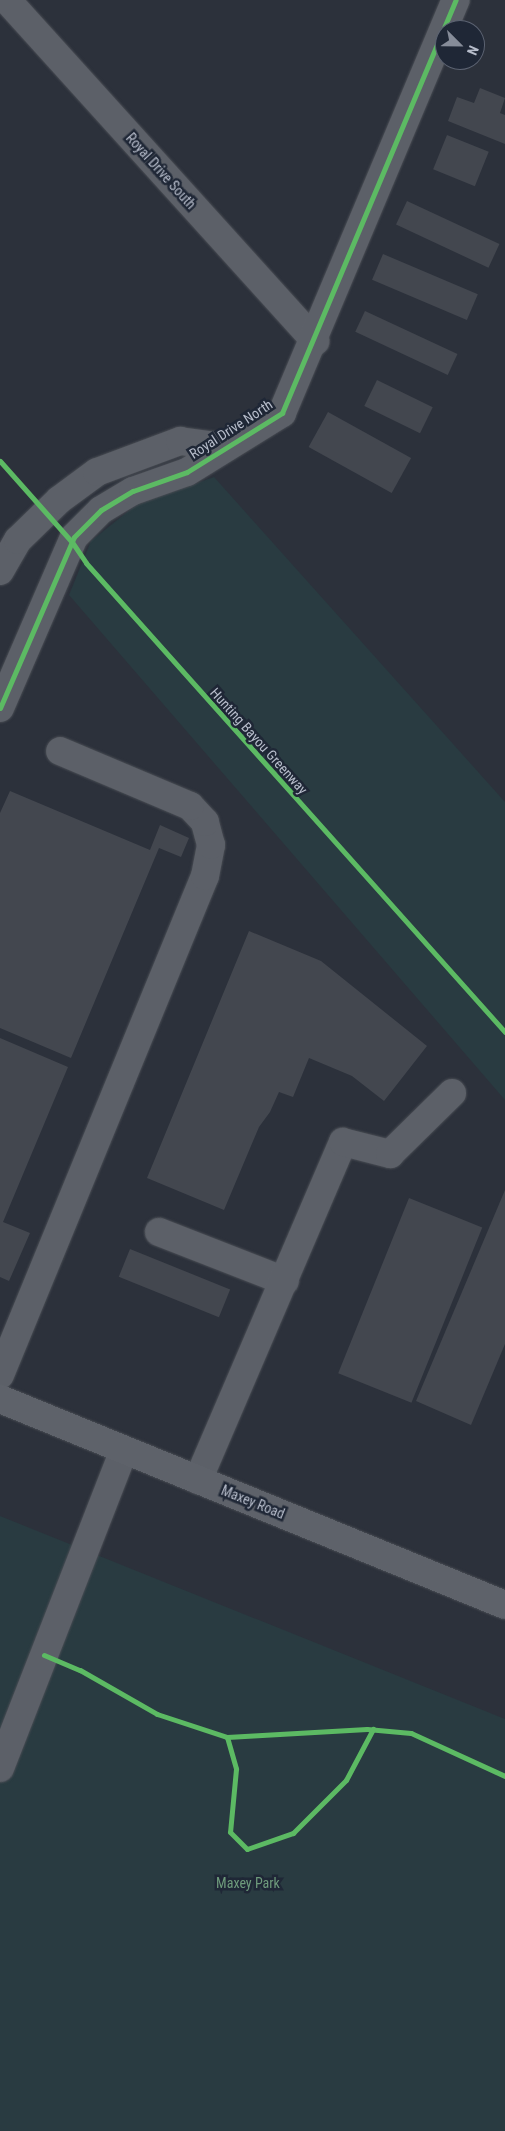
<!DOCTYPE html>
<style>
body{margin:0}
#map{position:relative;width:505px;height:2131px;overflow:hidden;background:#2c313b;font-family:"Roboto Condensed",sans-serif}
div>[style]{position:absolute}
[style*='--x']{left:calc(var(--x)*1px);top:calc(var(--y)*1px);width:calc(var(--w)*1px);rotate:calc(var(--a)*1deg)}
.green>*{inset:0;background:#293b41}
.building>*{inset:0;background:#43474f;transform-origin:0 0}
.roads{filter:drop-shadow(0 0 1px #484c53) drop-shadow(0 0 1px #484c53)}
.minor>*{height:28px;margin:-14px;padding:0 14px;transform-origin:14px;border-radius:14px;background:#5c6068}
.major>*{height:28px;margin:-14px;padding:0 14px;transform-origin:14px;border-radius:14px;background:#5e626a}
.cycleway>*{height:5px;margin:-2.5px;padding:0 2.5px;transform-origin:2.5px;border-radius:2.5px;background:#5cba63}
span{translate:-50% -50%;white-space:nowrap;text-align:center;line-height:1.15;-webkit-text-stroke:5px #1f2736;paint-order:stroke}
.street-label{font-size:14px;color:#b7bdcb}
.park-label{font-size:14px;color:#6e9b7c}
.north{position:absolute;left:435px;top:20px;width:50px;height:50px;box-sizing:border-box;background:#1f2736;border:1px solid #5c6372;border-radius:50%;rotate:113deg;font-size:14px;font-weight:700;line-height:20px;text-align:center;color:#b7bdcb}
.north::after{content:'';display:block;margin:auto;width:18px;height:22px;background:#868c99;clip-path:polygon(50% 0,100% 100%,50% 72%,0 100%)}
</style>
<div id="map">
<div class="green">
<i style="clip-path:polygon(214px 477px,505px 802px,505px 1100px,69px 595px,91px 541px,136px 505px)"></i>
<i style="clip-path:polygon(0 1516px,505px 1719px,505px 2131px,0 2131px)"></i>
</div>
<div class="building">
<i style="clip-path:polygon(480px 88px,505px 98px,500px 113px,505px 115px,505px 144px,448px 121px,457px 97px,474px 103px)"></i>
<i style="left:447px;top:135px;width:45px;height:37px;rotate:22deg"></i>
<i style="left:407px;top:201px;width:102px;height:26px;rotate:25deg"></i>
<i style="left:383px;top:254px;width:103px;height:28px;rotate:23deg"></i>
<i style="left:365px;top:311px;width:102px;height:23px;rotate:25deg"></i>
<i style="left:377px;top:380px;width:62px;height:29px;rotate:26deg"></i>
<i style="left:328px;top:412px;width:95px;height:40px;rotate:29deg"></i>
<i style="clip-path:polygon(10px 791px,150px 850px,160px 825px,189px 838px,181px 857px,159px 848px,71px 1058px,0 1028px,0 813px)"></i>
<i style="clip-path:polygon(249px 931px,321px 961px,427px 1046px,384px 1101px,352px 1076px,309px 1058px,293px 1097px,279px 1092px,270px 1112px,259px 1127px,224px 1210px,147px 1178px)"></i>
<i style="clip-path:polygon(0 1038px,68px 1067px,3px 1222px,30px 1233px,9px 1281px,0 1277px)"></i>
<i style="clip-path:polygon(505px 1190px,505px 1344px,471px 1425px,416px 1401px)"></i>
<i style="left:409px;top:1198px;width:79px;height:189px;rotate:22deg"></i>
<i style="left:130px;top:1249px;width:108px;height:30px;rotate:22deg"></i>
</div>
<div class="roads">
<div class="minor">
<i style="--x:7;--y:0;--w:460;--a:47.9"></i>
<i style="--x:0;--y:571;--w:36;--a:-60"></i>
<i style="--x:18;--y:540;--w:57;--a:-44.3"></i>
<i style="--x:59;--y:500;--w:47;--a:-36.4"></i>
<i style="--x:97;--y:472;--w:89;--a:-20.5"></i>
<i style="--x:180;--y:441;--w:43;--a:7.9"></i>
<i style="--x:0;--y:708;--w:186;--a:-66.6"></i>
<i style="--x:74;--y:537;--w:38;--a:-45"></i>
<i style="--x:101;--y:510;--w:37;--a:-31"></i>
<i style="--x:133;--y:491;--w:57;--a:-19.4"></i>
<i style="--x:187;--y:472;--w:112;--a:-31.8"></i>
<i style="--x:282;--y:413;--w:448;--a:-67.2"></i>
<i style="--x:159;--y:1232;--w:135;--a:21.3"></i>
<i style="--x:0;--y:1375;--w:539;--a:-67.67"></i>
<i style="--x:205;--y:876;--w:32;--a:-79"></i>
<i style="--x:211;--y:845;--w:24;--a:-105"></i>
<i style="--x:205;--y:822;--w:22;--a:-133"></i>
<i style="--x:190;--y:806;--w:141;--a:-157.1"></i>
<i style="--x:198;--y:1480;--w:368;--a:-66.8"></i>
<i style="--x:343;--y:1142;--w:49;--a:14.3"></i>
<i style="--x:390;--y:1154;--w:87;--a:-44.5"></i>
<i style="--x:0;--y:1768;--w:341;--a:-68.7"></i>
</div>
<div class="major">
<i style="--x:0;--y:1399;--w:545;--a:22.19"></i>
</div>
</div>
<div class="cycleway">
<i style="--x:0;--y:461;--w:108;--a:48.4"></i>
<i style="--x:72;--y:542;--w:25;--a:56"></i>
<i style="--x:86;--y:563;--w:629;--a:48.22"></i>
<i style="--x:0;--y:708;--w:186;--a:-66.6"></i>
<i style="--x:74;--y:537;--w:38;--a:-45"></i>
<i style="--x:101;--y:510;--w:37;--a:-31"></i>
<i style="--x:133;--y:491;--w:57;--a:-19.4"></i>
<i style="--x:187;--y:472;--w:112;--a:-31.8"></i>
<i style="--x:282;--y:413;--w:448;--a:-67.2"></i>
<i style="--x:44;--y:1655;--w:39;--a:23"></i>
<i style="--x:80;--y:1670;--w:89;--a:29.7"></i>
<i style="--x:157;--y:1714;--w:74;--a:18.2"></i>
<i style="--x:227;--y:1737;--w:140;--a:-3.3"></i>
<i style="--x:367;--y:1729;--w:44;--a:5.2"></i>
<i style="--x:411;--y:1733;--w:103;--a:24.6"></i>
<i style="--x:227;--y:1737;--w:33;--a:74"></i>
<i style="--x:236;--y:1769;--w:63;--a:95.4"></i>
<i style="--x:230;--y:1832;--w:24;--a:45"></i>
<i style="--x:247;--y:1849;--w:49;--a:-19.2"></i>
<i style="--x:293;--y:1833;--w:75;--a:-45"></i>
<i style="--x:346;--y:1780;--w:58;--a:-62.1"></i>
</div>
<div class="street-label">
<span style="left:161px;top:171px;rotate:48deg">Royal Drive South</span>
<span style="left:231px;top:429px;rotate:-33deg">Royal Drive North</span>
<span style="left:259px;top:741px;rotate:48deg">Hunting Bayou Greenway</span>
<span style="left:253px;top:1502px;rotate:22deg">Maxey Road</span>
</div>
<div class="park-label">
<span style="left:248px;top:1883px">Maxey Park</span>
</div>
<div class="north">N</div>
</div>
